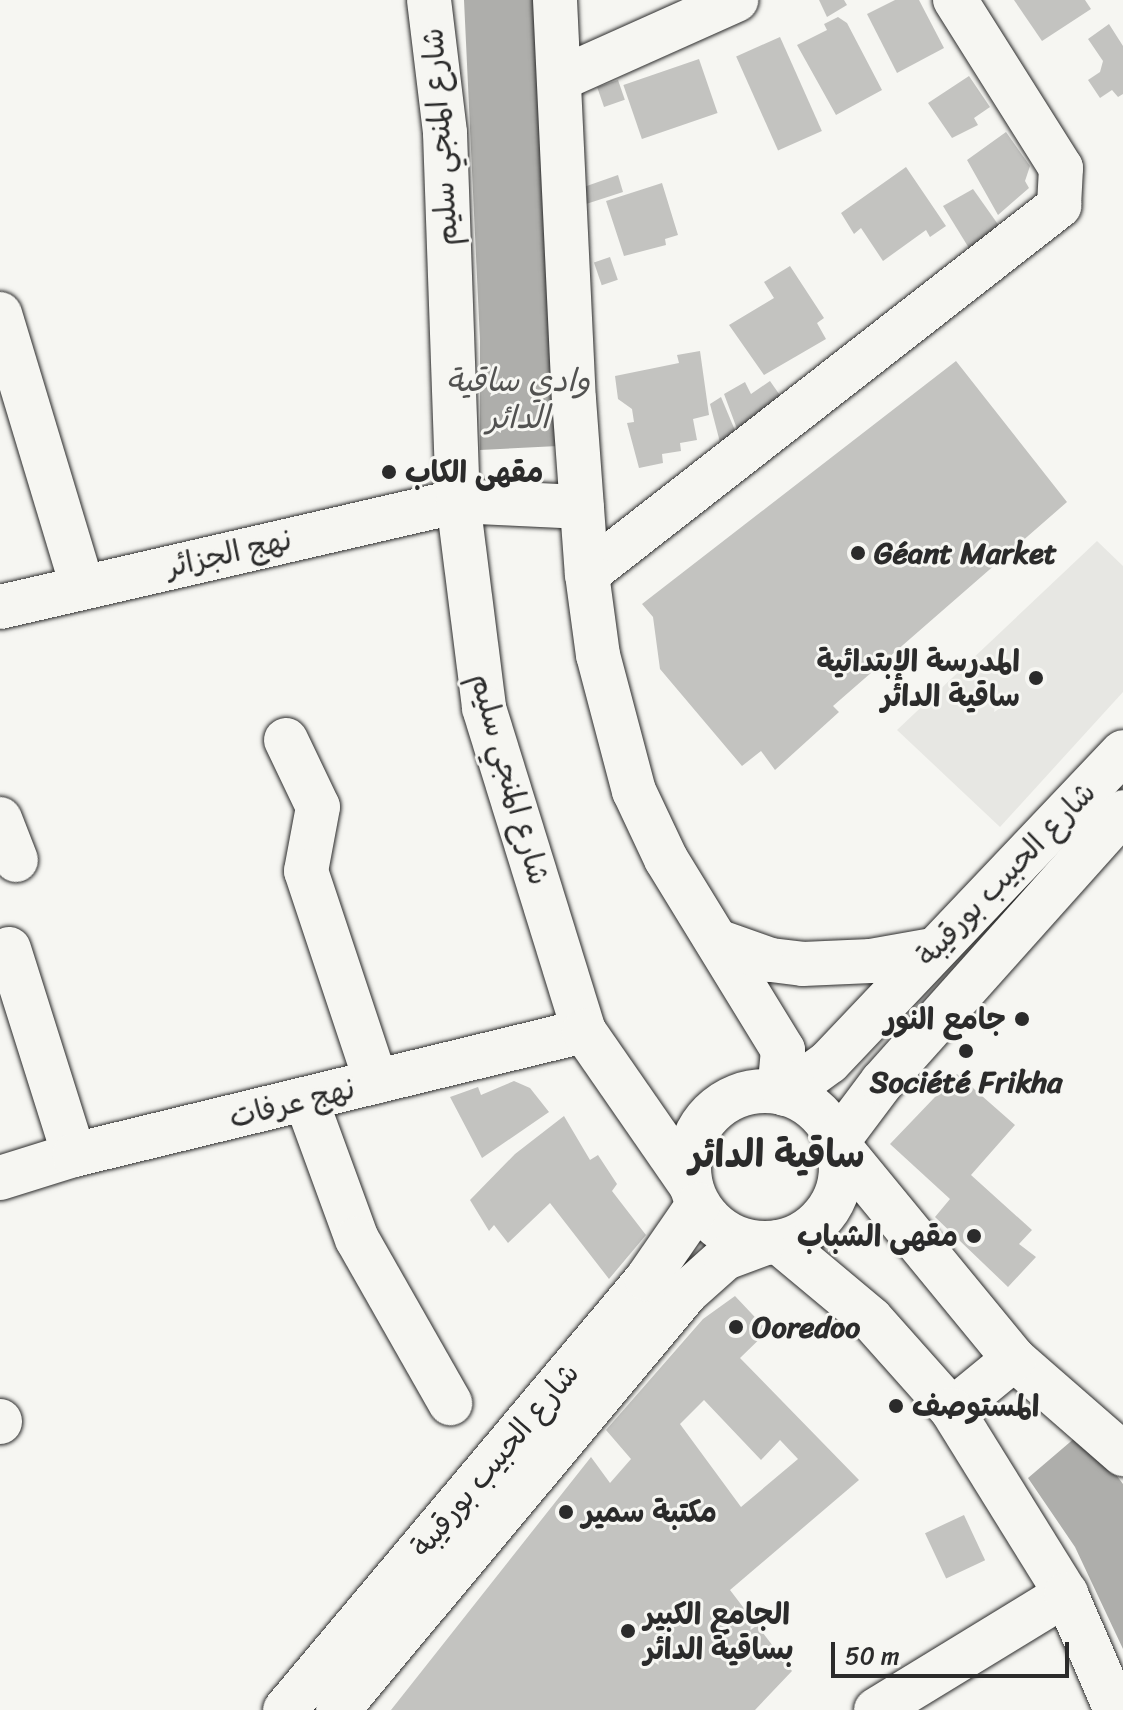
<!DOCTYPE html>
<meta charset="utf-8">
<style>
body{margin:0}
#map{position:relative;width:1123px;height:1710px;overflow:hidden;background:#f6f6f2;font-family:Sriracha,"Playpen Sans Arabic",sans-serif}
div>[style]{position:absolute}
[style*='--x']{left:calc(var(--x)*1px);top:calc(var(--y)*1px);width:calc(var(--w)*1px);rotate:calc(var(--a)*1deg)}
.built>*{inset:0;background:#e7e7e3}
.water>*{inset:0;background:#aeaeab}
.building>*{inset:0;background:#c3c3c0;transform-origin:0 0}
.roads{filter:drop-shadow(0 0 2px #2b2b2b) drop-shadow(0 0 2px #2b2b2b)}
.minor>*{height:44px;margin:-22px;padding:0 22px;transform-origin:22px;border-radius:22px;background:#f6f6f2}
.major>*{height:44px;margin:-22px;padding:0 22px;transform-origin:22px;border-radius:22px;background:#f6f6f2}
.major>.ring{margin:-22px;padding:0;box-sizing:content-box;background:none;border:44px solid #f6f6f2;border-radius:50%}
.dots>*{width:22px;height:22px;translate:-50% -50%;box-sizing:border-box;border:4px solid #f6f6f2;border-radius:50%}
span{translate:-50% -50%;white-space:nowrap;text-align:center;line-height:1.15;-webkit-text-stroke:6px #f6f6f2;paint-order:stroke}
.street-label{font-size:30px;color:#2b2b2b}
.poi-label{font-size:30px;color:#2b2b2b;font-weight:700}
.left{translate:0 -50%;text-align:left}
.right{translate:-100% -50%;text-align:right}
.water-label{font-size:32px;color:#525251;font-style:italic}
.district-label{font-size:38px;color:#2b2b2b;font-weight:700}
.scale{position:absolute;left:831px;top:1642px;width:238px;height:36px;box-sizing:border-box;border:4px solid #2b2b2b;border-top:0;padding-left:10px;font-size:24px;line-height:28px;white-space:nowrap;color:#2b2b2b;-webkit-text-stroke:6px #f6f6f2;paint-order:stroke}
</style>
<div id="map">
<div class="built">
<i style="clip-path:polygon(1097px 541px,1123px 566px,1123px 692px,1000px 827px,897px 730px)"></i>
</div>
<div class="water">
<i style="clip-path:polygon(464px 0,538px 0,558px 446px,480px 450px,480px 341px)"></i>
<i style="clip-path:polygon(1083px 1431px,1123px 1484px,1123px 1649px,1075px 1547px,1028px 1478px)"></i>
</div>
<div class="building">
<i style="clip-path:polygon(819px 0,844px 0,847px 5px,827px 17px)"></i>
<i style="clip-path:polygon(895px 0,919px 0,944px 48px,897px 73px,867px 14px)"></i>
<i style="clip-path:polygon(1014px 0,1085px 0,1091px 9px,1042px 41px)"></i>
<i style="clip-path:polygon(838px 17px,847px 23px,882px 90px,836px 115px,797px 45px,827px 30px,824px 24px)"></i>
<i style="clip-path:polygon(1109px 24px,1123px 46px,1123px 94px,1118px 97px,1112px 90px,1100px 98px,1088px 80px,1100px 72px,1103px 61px,1088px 39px)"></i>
<i style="left:780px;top:37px;width:103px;height:48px;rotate:66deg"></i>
<i style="left:699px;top:59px;width:57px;height:80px;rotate:71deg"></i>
<i style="clip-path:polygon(969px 76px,990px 107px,974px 118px,978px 125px,952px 138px,928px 103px)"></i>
<i style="left:618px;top:80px;width:21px;height:22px;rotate:71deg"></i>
<i style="clip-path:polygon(1006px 132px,1030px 166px,1025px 181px,1029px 188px,998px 215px,967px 160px)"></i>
<i style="clip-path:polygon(906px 167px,946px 226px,930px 237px,926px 230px,883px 261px,861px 228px,854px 234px,841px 213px)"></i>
<i style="clip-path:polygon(618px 175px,623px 192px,583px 205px,581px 188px)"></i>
<i style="clip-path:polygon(662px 183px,678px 235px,665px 239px,666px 245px,624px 256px,606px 201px)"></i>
<i style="clip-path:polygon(973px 189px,1002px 230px,972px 253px,943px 206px)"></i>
<i style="left:610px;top:257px;width:24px;height:17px;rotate:71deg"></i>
<i style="clip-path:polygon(790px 266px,824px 318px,817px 323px,826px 339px,764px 375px,729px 325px,774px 298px,764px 282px)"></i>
<i style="clip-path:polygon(700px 351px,709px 415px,693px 419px,697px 440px,680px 443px,681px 451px,662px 454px,663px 463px,639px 468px,627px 423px,634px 422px,632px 409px,618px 399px,615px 376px,679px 363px,677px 355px)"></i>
<i style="clip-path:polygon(956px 361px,1067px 502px,833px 706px,839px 712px,775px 770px,761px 751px,742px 766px,660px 669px,653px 617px,642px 604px)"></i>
<i style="clip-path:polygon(770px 381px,784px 401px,740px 437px,724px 394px,745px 382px,751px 394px)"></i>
<i style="clip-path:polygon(721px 397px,739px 440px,722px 450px,710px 404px)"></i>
<i style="clip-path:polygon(957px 1074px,1015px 1125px,971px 1175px,1032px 1230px,1019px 1244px,1036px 1257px,1008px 1287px,935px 1217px,950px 1199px,890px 1144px)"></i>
<i style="clip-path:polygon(514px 1081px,530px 1088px,549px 1112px,482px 1158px,450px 1097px,478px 1087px,481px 1095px)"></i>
<i style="clip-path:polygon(564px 1116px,590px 1160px,598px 1155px,617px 1184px,612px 1191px,646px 1235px,609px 1279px,550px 1203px,508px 1243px,494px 1225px,489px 1231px,470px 1200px,515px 1154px)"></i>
<i style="clip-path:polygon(evenodd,735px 1296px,768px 1331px,740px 1358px,859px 1480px,730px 1590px,792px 1671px,755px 1710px,391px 1710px,591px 1457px,610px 1483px,631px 1459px,606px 1430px,703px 1319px,735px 1296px,704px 1400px,761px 1460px,780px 1440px,798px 1459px,741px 1507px,680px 1424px,704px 1400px)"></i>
<i style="left:964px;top:1515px;width:50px;height:43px;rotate:65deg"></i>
</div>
<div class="roads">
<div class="minor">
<i style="--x:562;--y:78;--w:191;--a:-24.1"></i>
<i style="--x:0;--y:314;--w:283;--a:73.2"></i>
<i style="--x:587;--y:574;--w:599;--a:-37.94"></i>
<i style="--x:1059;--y:206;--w:38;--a:-87"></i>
<i style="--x:1061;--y:168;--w:199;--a:-122.2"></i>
<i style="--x:0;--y:607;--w:470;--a:-13"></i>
<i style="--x:458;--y:501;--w:124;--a:2.8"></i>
<i style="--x:286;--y:740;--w:74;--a:64.5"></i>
<i style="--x:318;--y:807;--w:65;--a:100.6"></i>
<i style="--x:306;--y:871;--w:222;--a:71.6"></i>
<i style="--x:0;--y:819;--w:44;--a:68.7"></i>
<i style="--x:9;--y:949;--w:216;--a:72.5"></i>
<i style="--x:306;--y:1100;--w:148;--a:69.9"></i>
<i style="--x:357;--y:1239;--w:189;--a:60.4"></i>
<i style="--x:0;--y:1178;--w:77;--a:-17.3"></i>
<i style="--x:74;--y:1155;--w:525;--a:-13.67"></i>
<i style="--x:1014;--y:1359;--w:145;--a:41.1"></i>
<i style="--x:0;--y:1421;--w:1;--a:90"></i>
<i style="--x:876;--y:1710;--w:223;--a:-31.4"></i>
</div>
<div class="major">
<i style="--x:429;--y:0;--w:134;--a:83.1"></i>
<i style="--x:445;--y:133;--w:368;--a:88"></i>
<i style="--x:458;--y:501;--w:209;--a:82.8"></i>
<i style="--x:484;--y:708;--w:338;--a:72.8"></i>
<i style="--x:584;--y:1031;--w:186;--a:55.3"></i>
<i style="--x:555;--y:0;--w:399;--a:87.3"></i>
<i style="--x:574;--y:399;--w:175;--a:85.8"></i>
<i style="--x:587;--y:574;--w:82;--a:82.3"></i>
<i style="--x:598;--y:655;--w:141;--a:75.2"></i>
<i style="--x:634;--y:791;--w:75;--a:64.8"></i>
<i style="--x:666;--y:859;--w:224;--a:58.5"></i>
<i style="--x:783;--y:1050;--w:42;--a:95.4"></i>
<i style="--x:717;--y:941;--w:57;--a:19.4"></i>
<i style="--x:771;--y:960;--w:32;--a:7"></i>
<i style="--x:803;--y:964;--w:68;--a:-2.5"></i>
<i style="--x:871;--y:961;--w:63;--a:-10.1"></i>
<i class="ring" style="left:689px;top:1091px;width:108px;height:108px"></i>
<i style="--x:785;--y:1094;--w:54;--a:-36"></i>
<i style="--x:829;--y:1062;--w:427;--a:-46.5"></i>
<i style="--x:837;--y:1142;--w:75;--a:-53.1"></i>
<i style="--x:882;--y:1082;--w:362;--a:-48.2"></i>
<i style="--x:839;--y:1146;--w:276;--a:50.6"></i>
<i style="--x:1014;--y:1359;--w:80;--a:140.6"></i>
<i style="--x:779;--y:1242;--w:120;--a:39.9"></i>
<i style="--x:871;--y:1319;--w:122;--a:48.3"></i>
<i style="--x:952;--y:1410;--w:216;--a:58.2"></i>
<i style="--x:1066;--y:1594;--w:126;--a:66.7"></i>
<i style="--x:285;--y:1710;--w:563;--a:-49.97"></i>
<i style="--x:647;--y:1279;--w:90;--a:-55.4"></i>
<i style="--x:338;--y:1710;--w:543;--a:-50.15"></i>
<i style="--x:686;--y:1293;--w:52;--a:-41.9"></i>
<i style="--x:725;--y:1258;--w:40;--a:-20.2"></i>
</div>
</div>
<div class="dots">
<i style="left:389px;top:472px;background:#2b2b2b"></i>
<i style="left:858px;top:553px;background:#2b2b2b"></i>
<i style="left:1036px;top:678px;background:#2b2b2b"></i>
<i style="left:1022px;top:1019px;background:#2b2b2b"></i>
<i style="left:966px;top:1051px;background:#2b2b2b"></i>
<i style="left:974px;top:1236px;background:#2b2b2b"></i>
<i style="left:736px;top:1327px;background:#2b2b2b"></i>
<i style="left:896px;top:1406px;background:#2b2b2b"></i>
<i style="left:566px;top:1512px;background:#2b2b2b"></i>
<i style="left:628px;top:1631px;background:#2b2b2b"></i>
</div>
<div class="street-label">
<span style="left:440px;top:137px;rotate:-94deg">شارع المنجي سليم</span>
<span style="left:229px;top:553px;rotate:-13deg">نهج الجزائر</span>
<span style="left:510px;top:779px;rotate:74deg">شارع المنجي سليم</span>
<span style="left:1006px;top:874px;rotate:-46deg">شارع الحبيب بورقيبة</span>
<span style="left:292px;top:1103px;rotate:-14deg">نهج عرفات</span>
<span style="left:495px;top:1460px;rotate:-50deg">شارع الحبيب بورقيبة</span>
</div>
<div class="poi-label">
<span class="left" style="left:405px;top:472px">مقهى الكاب</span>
<span class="left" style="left:874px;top:553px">Géant Market</span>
<span class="right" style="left:1020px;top:678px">المدرسة الإبتدائية<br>ساقية الدائر</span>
<span class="right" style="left:1006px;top:1019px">جامع النور</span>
<span style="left:966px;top:1082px">Société Frikha</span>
<span class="right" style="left:958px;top:1236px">مقهى الشباب</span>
<span class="left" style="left:752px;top:1327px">Ooredoo</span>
<span class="left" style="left:912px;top:1406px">المستوصف</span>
<span class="left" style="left:582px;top:1512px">مكتبة سمير</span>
<span class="left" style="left:644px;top:1631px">الجامع الكبير<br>بساقية الدائر</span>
</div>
<div class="water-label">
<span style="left:518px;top:400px">وادي ساقية<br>الدائر</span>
</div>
<div class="district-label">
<span style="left:777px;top:1155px">ساقية الدائر</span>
</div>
<div class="scale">50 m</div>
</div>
